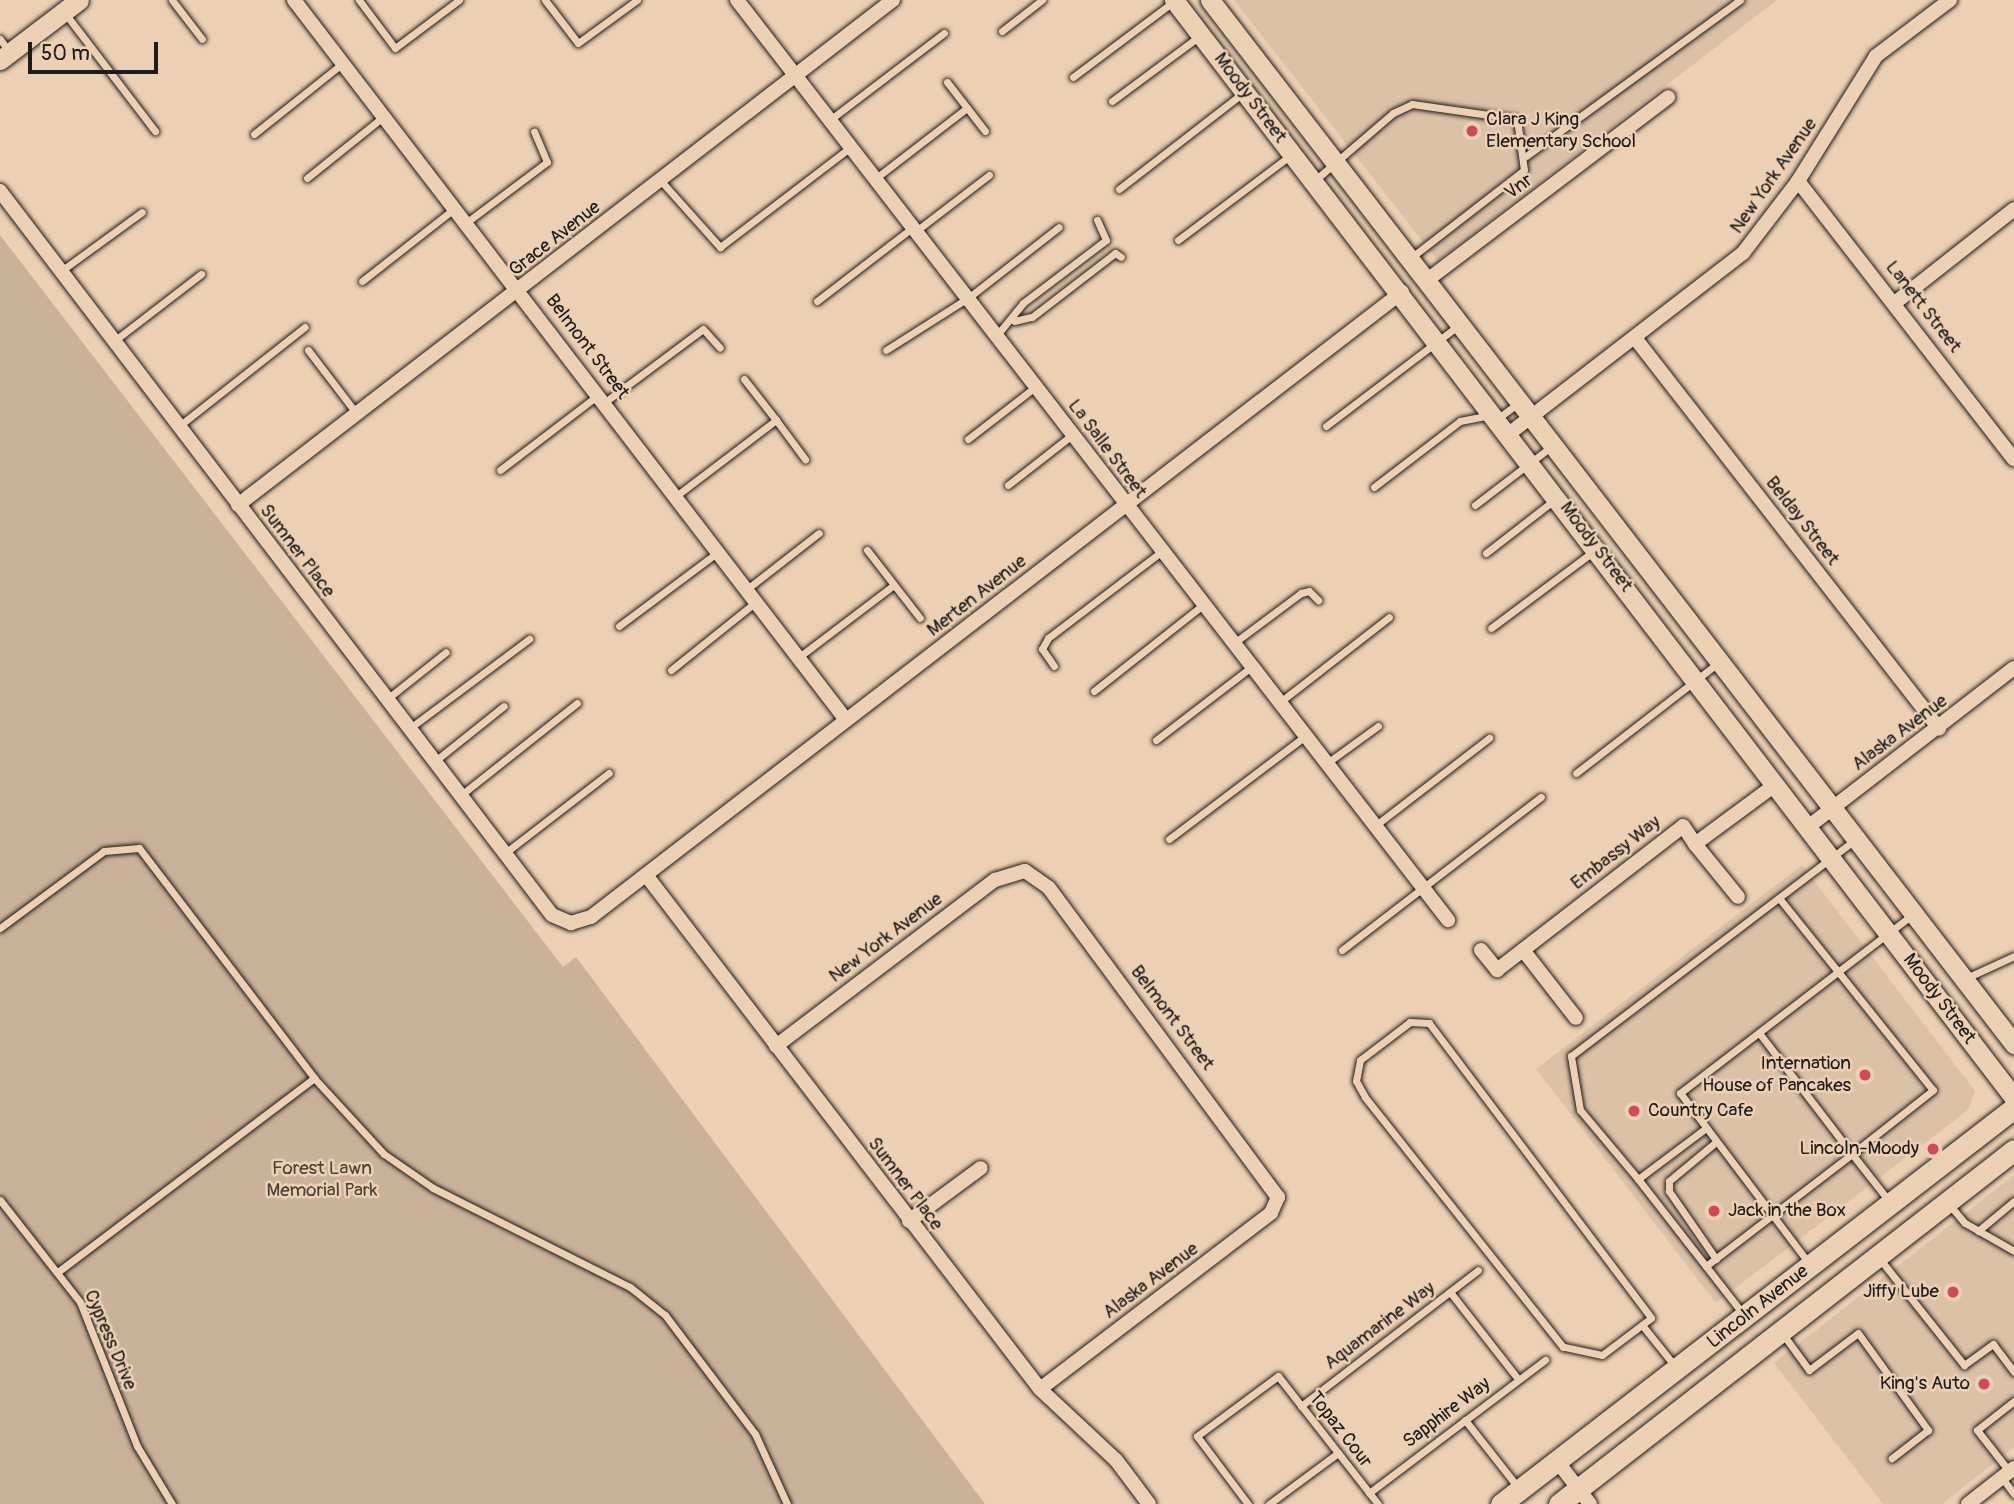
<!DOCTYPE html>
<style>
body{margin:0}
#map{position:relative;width:2014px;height:1504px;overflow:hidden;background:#ecd0b3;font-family:Pangolin,sans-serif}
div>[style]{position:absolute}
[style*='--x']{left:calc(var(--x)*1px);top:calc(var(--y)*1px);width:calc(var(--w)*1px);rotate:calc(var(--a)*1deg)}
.built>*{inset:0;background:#dbc1a6}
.green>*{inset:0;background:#cab29a}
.roads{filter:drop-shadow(0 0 2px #1c1c1c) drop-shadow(0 0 2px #1c1c1c)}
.service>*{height:7px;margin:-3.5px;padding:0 3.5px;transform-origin:3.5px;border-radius:3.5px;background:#ecd0b3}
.minor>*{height:14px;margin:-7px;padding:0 7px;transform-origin:7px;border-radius:7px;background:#ecd0b3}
.secondary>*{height:19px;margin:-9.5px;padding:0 9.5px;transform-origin:9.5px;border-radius:9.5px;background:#ecd0b3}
.primary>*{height:21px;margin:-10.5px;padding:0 10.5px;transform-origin:10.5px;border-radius:10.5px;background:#ecd0b3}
.dots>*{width:19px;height:19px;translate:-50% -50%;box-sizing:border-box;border:4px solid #ecd0b3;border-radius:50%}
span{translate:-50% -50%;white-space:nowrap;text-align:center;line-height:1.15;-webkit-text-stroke:5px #ecd0b3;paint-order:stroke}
.street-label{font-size:19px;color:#1c1c1c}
.poi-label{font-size:19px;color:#1c1c1c}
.left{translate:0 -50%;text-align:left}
.right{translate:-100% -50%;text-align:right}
.park-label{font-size:19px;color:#48423c}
.scale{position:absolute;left:28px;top:42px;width:130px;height:32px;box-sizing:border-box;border:4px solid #1c1c1c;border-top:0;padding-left:9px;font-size:21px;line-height:24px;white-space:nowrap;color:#1c1c1c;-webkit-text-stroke:5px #ecd0b3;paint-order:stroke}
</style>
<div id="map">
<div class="built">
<i style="clip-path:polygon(1234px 0,1777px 0,1438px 261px)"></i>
<i style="clip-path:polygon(1802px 865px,1975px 1091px,1968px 1110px,1716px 1303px,1536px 1069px)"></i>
<i style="clip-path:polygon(2014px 1175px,2014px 1447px,1942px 1504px,1883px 1504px,1774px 1363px)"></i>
</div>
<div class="green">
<i style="clip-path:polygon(0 235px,563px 967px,576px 957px,985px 1504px,0 1504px)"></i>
</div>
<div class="roads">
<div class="service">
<i style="--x:172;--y:0;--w:49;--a:52.4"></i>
<i style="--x:359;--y:0;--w:60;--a:53.1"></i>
<i style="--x:395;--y:48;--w:80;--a:-36.9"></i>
<i style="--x:545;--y:0;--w:54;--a:52.5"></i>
<i style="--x:578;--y:43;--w:73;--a:-36.1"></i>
<i style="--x:64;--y:12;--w:150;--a:52.6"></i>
<i style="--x:1002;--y:31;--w:51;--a:-37.8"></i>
<i style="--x:0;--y:39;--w:16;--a:55"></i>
<i style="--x:1073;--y:77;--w:125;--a:-36.9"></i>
<i style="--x:947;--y:82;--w:62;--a:52.2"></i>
<i style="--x:1112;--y:101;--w:111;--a:-36.6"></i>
<i style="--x:831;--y:119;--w:142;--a:-37.3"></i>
<i style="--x:254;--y:134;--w:114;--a:-38.6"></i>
<i style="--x:1526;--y:156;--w:265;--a:-36.1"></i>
<i style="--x:307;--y:178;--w:99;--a:-38.8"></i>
<i style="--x:876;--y:178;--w:115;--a:-37.6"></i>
<i style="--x:661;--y:181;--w:89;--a:48.2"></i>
<i style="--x:720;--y:247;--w:165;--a:-37.4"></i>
<i style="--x:1314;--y:181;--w:104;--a:-40.7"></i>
<i style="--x:1393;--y:113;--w:21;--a:-25"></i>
<i style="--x:1412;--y:104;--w:106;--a:8.1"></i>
<i style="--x:1517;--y:119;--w:51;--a:82.2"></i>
<i style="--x:1524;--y:170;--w:142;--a:142.2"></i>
<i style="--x:1119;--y:189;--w:158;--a:-37.8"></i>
<i style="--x:467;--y:222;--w:100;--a:-36.9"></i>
<i style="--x:547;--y:162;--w:33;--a:-113"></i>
<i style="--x:916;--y:231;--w:92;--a:-37.5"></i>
<i style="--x:1178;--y:240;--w:143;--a:-37"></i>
<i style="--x:61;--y:271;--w:100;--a:-36.1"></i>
<i style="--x:362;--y:281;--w:118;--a:-38.1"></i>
<i style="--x:817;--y:301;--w:121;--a:-37.6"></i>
<i style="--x:1014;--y:321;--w:18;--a:-13"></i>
<i style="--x:1032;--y:317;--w:105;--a:-37.6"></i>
<i style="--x:1115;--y:253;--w:7;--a:34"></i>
<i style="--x:997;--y:335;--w:41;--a:-50.9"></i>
<i style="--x:1023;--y:303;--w:104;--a:-37.2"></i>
<i style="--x:1106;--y:240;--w:22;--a:-114"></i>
<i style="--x:114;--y:341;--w:110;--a:-37.6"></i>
<i style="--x:308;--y:350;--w:81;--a:52.6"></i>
<i style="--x:886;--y:350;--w:97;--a:-32.4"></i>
<i style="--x:968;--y:298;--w:115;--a:-38"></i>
<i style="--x:605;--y:402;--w:122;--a:-36.7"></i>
<i style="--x:703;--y:329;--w:25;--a:48"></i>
<i style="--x:1497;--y:419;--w:26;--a:-37"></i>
<i style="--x:776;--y:420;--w:49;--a:53.4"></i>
<i style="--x:179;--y:426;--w:160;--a:-38.2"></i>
<i style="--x:1326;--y:426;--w:167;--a:-37.2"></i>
<i style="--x:968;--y:439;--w:85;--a:-37.8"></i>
<i style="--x:500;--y:470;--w:123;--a:-37.4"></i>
<i style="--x:1008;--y:485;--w:81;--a:-38"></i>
<i style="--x:1374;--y:487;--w:108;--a:-37.5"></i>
<i style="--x:1460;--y:421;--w:26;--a:-11"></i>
<i style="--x:676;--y:496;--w:126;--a:-37.2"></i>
<i style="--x:776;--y:420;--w:52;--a:-128"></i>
<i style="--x:1475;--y:505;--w:97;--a:-37.5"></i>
<i style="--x:867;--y:550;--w:86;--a:52.1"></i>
<i style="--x:1486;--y:553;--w:86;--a:-37.9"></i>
<i style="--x:747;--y:589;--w:91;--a:-37.9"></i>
<i style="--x:619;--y:626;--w:124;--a:-36.8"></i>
<i style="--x:1491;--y:628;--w:129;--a:-36.8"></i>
<i style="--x:1234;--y:643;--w:84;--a:-36.7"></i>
<i style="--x:1301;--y:593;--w:8;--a:-14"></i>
<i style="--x:1309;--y:591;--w:13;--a:45"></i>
<i style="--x:799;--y:657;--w:119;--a:-37.2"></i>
<i style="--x:1054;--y:666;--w:21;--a:-125"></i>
<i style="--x:1042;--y:649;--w:13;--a:-61"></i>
<i style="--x:1048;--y:638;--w:142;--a:-37.3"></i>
<i style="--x:671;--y:670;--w:109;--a:-38.7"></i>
<i style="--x:1094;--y:691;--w:139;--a:-38.3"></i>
<i style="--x:387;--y:699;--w:75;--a:-38.5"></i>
<i style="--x:1280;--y:702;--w:138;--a:-37.9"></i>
<i style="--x:410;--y:728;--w:149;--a:-36.8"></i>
<i style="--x:1156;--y:740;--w:120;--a:-37.5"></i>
<i style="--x:435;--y:761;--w:88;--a:-38.6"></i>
<i style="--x:1327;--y:763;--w:63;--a:-36"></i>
<i style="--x:1576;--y:773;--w:181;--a:-37.8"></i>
<i style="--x:461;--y:795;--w:148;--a:-38.4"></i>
<i style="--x:1376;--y:825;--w:143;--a:-37.6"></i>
<i style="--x:1169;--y:839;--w:171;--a:-37.1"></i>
<i style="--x:505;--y:853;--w:131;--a:-37.6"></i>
<i style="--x:1779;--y:898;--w:246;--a:51.3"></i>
<i style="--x:1933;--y:1090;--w:103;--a:141.7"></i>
<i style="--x:1852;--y:1154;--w:60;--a:51.8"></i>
<i style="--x:0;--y:928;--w:129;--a:-36.5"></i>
<i style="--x:104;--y:851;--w:35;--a:-5"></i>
<i style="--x:139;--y:848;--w:289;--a:52.7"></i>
<i style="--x:314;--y:1078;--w:103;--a:47.4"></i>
<i style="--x:384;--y:1154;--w:60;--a:34.8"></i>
<i style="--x:433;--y:1188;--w:220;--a:26.7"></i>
<i style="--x:630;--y:1287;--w:45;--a:38.7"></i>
<i style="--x:665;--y:1315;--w:149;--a:52.9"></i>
<i style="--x:755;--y:1434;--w:77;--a:65.4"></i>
<i style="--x:1342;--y:950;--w:251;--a:-37.6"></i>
<i style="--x:1964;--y:979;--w:55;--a:-24.7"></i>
<i style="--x:1410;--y:1022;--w:19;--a:3"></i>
<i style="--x:1429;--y:1023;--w:369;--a:53"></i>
<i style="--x:1651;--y:1318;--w:61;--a:142.9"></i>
<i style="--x:1602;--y:1355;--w:40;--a:-168"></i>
<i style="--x:1563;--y:1347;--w:319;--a:-128.4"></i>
<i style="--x:1365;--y:1097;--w:18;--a:-119"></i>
<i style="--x:1356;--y:1081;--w:21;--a:-79"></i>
<i style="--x:1360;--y:1060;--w:63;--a:-37.2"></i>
<i style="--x:1706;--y:1128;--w:85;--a:143.1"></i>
<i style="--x:1638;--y:1179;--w:90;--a:-130"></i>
<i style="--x:1580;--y:1110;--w:55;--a:-99.5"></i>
<i style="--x:1571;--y:1056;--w:357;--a:-37.3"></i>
<i style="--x:1638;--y:1179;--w:171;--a:52.1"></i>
<i style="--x:0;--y:1200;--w:130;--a:51.9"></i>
<i style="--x:80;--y:1302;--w:155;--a:68.4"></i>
<i style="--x:137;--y:1446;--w:68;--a:58.9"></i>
<i style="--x:1948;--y:1203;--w:26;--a:50"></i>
<i style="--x:1965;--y:1223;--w:56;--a:29.7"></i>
<i style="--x:1978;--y:1231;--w:47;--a:-39.8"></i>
<i style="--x:1879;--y:1258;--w:137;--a:51.5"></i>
<i style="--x:1964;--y:1365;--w:36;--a:-36"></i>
<i style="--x:1993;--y:1344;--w:35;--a:53"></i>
<i style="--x:1716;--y:1259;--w:83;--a:-124.7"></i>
<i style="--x:1669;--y:1191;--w:10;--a:-90"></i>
<i style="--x:1669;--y:1181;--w:61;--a:-39.7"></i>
<i style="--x:1808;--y:1262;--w:212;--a:-127.1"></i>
<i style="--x:1680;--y:1093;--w:294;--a:-37.5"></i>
<i style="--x:1706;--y:1266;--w:184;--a:-37.5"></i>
<i style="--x:1852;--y:1154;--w:153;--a:-127.5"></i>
<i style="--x:59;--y:1271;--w:320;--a:-37.1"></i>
<i style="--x:1450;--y:1292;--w:110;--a:52"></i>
<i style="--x:1642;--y:1325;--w:51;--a:51.3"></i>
<i style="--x:1782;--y:1333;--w:46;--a:53.9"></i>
<i style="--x:1809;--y:1370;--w:61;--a:-37.1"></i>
<i style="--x:1858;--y:1333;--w:120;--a:54.2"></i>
<i style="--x:1928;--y:1430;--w:46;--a:142.1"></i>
<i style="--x:1301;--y:1406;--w:223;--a:-37.5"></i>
<i style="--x:1465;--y:1420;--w:84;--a:51.8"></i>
<i style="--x:2009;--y:1471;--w:52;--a:-128"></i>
<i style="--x:1977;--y:1430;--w:47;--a:-38.1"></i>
<i style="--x:2002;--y:1478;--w:20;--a:53"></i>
<i style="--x:1369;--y:1493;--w:221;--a:-37.1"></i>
<i style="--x:1248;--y:1504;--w:85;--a:-126.9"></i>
<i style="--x:1197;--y:1436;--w:101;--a:-36.5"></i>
<i style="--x:1278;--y:1376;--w:162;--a:52"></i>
<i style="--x:1269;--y:1504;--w:86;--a:-36.5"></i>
</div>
<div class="minor">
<i style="--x:294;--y:0;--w:907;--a:52.52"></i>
<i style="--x:737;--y:0;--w:1163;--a:52.3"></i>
<i style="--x:1798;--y:181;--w:352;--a:52.2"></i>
<i style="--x:0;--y:191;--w:910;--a:52.68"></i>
<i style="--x:552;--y:915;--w:21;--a:23"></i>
<i style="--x:571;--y:923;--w:21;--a:-17"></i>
<i style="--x:591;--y:917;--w:1024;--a:-37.62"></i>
<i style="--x:1426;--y:281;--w:304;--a:-37.2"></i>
<i style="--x:1896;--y:302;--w:150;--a:-38.2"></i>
<i style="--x:1635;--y:338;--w:495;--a:52.1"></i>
<i style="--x:1510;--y:433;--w:294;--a:-37.7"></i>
<i style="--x:1743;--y:253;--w:91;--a:-52.6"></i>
<i style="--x:1798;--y:181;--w:147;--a:-58"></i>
<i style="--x:1876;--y:56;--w:93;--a:-37.1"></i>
<i style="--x:238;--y:505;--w:827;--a:-37.63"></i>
<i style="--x:1808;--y:827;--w:260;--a:-37.7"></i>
<i style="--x:1695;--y:844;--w:68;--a:50.9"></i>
<i style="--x:646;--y:875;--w:648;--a:52.53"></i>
<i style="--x:1040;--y:1389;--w:104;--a:43.1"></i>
<i style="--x:1116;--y:1460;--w:55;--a:53.1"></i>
<i style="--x:1481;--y:950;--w:26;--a:51"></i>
<i style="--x:1497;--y:970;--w:235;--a:-37.7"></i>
<i style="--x:1683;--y:826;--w:22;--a:56"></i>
<i style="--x:1695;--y:844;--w:101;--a:-36.5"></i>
<i style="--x:1523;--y:950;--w:86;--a:52.1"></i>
<i style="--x:776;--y:1046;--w:275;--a:-37.2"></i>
<i style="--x:995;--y:880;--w:31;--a:-17"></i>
<i style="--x:1025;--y:871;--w:29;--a:35"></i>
<i style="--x:1049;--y:888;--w:385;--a:53.5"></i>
<i style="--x:1278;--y:1197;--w:17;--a:114"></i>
<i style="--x:1271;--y:1213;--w:290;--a:142.7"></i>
<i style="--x:909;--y:1221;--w:89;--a:-36.4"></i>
<i style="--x:1557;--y:1461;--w:54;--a:52.5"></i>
<i style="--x:1968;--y:1504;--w:58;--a:-38"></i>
</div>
<div class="secondary">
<i style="--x:1174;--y:0;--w:1382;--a:52.58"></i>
<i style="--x:1210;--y:0;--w:1318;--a:52.4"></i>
<i style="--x:0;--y:60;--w:99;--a:-37.2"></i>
</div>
<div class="primary">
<i style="--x:1501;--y:1504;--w:648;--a:-37.67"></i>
<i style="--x:1559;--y:1504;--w:576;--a:-37.88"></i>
</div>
</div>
<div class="dots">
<i style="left:1472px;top:131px;background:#d1495b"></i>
<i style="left:1865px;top:1075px;background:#d1495b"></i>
<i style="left:1634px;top:1111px;background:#d1495b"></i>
<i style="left:1933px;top:1149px;background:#d1495b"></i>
<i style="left:1714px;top:1211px;background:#d1495b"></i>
<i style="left:1953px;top:1292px;background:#d1495b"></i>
<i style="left:1984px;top:1384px;background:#d1495b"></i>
</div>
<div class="street-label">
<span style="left:1250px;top:98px;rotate:53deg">Moody Street</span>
<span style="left:1774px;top:176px;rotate:-55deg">New York Avenue</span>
<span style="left:1519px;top:187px;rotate:-37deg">Vnr</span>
<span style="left:555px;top:239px;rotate:-38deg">Grace Avenue</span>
<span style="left:1923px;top:307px;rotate:52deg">Lanett Street</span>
<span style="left:587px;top:347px;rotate:53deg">Belmont Street</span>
<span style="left:1107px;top:449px;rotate:53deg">La Salle Street</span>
<span style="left:1802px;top:521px;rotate:52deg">Belday Street</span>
<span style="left:1596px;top:547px;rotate:53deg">Moody Street</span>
<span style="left:297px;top:551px;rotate:53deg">Sumner Place</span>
<span style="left:977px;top:596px;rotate:-38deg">Merten Avenue</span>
<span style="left:1900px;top:733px;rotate:-37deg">Alaska Avenue</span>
<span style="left:1616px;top:853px;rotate:-38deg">Embassy Way</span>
<span style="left:886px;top:938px;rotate:-37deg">New York Avenue</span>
<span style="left:1939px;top:999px;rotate:53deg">Moody Street</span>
<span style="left:1172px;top:1018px;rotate:53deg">Belmont Street</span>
<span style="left:905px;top:1184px;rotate:53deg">Sumner Place</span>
<span style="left:1151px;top:1281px;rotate:-37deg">Alaska Avenue</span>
<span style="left:1758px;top:1307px;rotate:-38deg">Lincoln Avenue</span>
<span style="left:1380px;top:1326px;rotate:-37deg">Aquamarine Way</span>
<span style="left:110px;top:1340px;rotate:67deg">Cypress Drive</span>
<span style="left:1447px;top:1413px;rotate:-37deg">Sapphire Way</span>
<span style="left:1340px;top:1430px;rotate:52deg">Topaz Cour</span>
</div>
<div class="poi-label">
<span class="left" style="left:1486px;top:131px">Clara J King<br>Elementary School</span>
<span class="right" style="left:1851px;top:1075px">Internation<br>House of Pancakes</span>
<span class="left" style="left:1648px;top:1111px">Country Cafe</span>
<span class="right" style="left:1919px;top:1149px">Lincoln-Moody</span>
<span class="left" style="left:1728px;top:1211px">Jack in the Box</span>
<span class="right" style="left:1939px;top:1292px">Jiffy Lube</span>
<span class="right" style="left:1970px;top:1384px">King's Auto</span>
</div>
<div class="park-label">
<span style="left:322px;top:1180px">Forest Lawn<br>Memorial Park</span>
</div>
<div class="scale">50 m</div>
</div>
